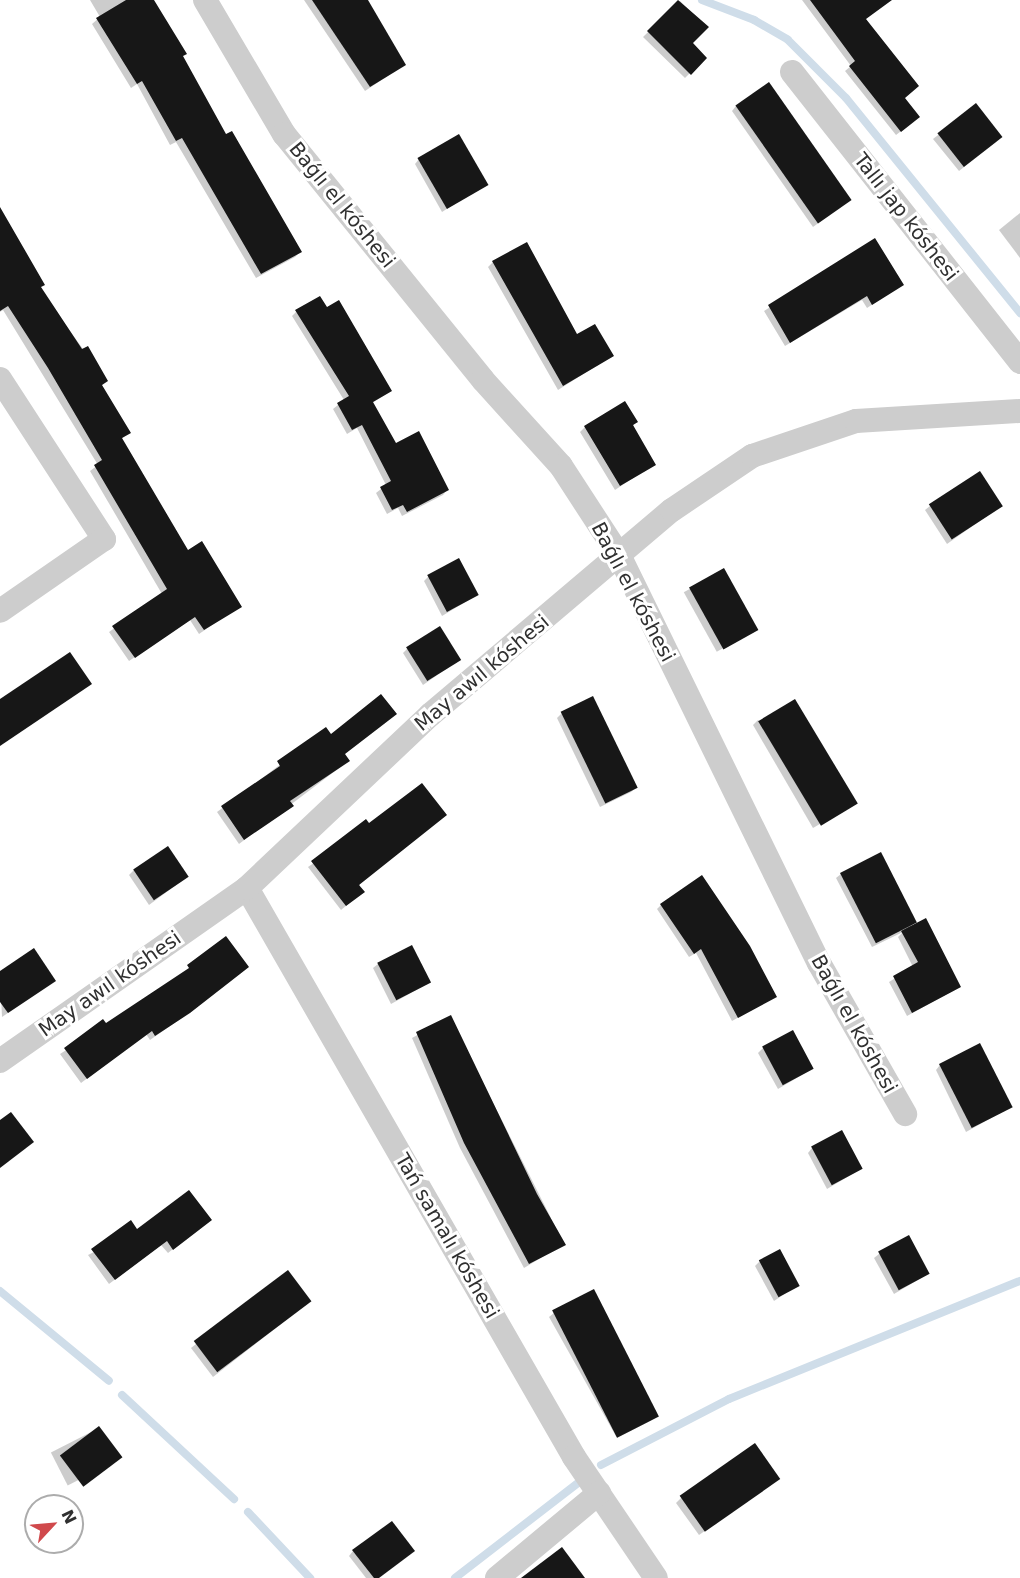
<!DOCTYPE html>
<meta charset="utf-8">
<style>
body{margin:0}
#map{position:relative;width:1020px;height:1578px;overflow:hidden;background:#fff;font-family:"DejaVu Sans",sans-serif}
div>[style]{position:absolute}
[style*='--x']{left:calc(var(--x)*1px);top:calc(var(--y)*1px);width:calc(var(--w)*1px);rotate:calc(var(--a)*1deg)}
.shadow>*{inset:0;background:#0003;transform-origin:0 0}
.stream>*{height:8px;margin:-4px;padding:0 4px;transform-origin:4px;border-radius:4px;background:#cfdde9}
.building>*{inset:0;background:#171717;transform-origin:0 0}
.minor>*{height:24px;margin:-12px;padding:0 12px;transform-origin:12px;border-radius:12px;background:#cdcdcd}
span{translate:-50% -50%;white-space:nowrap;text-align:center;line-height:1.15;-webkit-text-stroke:6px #fff;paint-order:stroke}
.street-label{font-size:20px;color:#303030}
.north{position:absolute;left:24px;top:1494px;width:60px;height:60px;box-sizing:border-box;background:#fff;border:2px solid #acacac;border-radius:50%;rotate:64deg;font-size:16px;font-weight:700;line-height:24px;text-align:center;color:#303030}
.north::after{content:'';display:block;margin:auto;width:21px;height:27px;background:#d0494c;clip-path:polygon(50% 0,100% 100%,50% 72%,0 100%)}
</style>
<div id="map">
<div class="shadow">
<i style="clip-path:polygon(90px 0,152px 0,226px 136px,300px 252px,295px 257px,256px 278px,176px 142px,170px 145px,137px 84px,131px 88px,92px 24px,100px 17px)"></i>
<i style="clip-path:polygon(304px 0,364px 0,404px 65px,365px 91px)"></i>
<i style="clip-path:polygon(802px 0,873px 0,864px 20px,913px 122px,896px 135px,845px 71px,851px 66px)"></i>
<i style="clip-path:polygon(680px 1px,706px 27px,691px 43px,705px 58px,685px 78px,643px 37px)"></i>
<i style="clip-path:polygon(976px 105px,996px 142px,959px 171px,933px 139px)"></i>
<i style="clip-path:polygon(736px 106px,850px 200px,813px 227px,732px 111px)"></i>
<i style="clip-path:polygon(419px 159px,486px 184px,442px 212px,415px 164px)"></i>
<i style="clip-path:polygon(0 211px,39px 288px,106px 381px,101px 386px,129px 433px,121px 439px,188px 552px,240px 606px,199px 634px,190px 620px,129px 661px,109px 632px,162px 594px,90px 471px,98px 465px,3px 310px,0 312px)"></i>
<i style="clip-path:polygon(1020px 213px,1020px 258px,999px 230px)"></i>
<i style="clip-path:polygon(875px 240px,902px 285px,867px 308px,862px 300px,785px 346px,764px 311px)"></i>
<i style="clip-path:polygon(493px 262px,576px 336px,612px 356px,558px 390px,488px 267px)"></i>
<i style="clip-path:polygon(296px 312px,391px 391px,372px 403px,396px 445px,447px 490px,443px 495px,402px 516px,398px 508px,387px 514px,376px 493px,386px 485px,357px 428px,347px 434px,333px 409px,344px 400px,292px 316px)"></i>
<i style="clip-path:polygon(636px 422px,632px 427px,654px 464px,615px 490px,580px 432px,585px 427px)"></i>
<i style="clip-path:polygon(930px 506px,1001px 506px,947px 544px,925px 510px)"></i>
<i style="left:724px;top:570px;width:68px;height:46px;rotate:61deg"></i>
<i style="clip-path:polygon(428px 577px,477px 595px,442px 616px,424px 581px)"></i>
<i style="clip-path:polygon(407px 649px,459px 660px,423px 685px,403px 653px)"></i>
<i style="clip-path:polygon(562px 713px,636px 788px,631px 792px,600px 807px,557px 718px)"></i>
<i style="clip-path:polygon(758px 720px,856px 803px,813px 828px,753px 725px)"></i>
<i style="clip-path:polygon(326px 730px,344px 755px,343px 765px,239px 844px,217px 812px)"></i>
<i style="clip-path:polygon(369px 825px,358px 896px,341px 910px,308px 867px)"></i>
<i style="clip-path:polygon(134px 870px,187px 877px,149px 905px,129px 875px)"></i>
<i style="clip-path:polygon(841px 874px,915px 922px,909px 928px,960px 987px,907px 1016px,889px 982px,913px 967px,898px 937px,903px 932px,872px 947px,836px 878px)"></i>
<i style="clip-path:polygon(661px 905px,775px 997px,732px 1021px,696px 953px,689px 957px,657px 909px)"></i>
<i style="clip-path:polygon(226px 938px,183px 1017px,150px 1040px,146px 1034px,81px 1083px,60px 1054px,185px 973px)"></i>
<i style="clip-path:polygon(378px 964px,429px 983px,391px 1004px,373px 968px)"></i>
<i style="clip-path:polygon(0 973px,49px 985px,2px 1017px)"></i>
<i style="clip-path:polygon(450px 1017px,564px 1244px,524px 1268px,460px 1148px,412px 1038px)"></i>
<i style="clip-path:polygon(763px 1048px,812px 1069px,778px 1089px,758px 1053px)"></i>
<i style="clip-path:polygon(940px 1065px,1011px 1107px,966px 1132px,936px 1070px)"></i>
<i style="clip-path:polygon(812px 1148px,861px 1169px,827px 1189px,808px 1153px)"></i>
<i style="clip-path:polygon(210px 1220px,168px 1253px,161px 1245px,109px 1284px,88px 1255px,136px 1231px)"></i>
<i style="clip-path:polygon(879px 1254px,928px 1274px,894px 1294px,874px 1258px)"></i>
<i style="clip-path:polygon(760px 1261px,798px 1285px,774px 1301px,755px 1266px)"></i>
<i style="clip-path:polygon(304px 1306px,213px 1377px,191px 1348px,196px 1344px)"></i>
<i style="clip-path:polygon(554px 1313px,657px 1415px,652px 1420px,617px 1438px,549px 1317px)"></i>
<i style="left:99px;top:1428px;width:37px;height:54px;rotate:63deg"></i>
<i style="clip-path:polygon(773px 1483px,699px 1535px,676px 1503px,681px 1498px)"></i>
<i style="clip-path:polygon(353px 1551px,379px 1578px,366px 1578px,349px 1556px)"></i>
</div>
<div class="stream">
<i style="--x:702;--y:0;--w:56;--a:21"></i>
<i style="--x:754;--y:20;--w:39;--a:30"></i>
<i style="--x:788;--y:40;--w:82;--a:45"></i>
<i style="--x:846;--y:98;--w:277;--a:51"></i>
<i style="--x:0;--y:1291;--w:141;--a:39.5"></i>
<i style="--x:122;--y:1395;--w:153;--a:42.9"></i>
<i style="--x:601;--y:1465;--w:144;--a:-27.3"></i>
<i style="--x:729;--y:1399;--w:314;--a:-22.1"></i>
<i style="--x:248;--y:1512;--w:91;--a:46.8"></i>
<i style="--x:455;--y:1578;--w:155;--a:-37.7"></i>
</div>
<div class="building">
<i style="clip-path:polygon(126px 0,154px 0,187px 54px,183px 56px,226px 134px,232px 131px,302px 252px,261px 274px,182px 138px,176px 141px,142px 81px,137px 84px,96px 18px)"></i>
<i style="clip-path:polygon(312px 0,368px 0,406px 65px,370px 87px)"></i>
<i style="clip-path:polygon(678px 0,709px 27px,693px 43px,707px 58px,691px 75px,647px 31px)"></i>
<i style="clip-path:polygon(810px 0,892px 0,866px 19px,919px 86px,905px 98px,920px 117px,901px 132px,849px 66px,855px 61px)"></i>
<i style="left:769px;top:82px;width:144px;height:41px;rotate:55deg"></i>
<i style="left:976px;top:103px;width:43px;height:49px;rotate:52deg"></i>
<i style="left:459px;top:134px;width:59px;height:48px;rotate:60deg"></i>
<i style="clip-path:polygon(0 207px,45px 285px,41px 287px,82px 349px,88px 346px,108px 381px,102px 385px,131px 433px,122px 438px,188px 550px,202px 541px,242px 607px,204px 630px,195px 617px,135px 658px,112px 626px,167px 589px,94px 465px,102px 460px,48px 368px,8px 306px,0 311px)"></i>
<i style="clip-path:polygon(875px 238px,904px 285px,872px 305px,867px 296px,790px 343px,768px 305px)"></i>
<i style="clip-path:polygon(527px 242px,577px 334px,595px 324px,614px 356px,563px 386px,492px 261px)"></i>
<i style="clip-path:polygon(320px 296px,327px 307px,339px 300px,392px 391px,373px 402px,396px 443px,419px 431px,449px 490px,407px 512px,403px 505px,392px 510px,380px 487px,391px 481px,362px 425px,352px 430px,337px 403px,349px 396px,295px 310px)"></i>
<i style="clip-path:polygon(625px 401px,638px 422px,633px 425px,656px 465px,620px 486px,584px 426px)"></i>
<i style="left:980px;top:471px;width:42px;height:61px;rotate:57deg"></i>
<i style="left:459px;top:558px;width:42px;height:36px;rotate:62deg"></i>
<i style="left:724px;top:568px;width:71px;height:40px;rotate:61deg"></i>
<i style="left:440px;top:626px;width:40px;height:40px;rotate:58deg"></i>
<i style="clip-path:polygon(70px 652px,92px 684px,0 746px,0 699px)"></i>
<i style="clip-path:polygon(381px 694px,397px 714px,345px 754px,350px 761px,290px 801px,294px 806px,244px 840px,221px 806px,280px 766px,277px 761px,326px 727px,331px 734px)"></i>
<i style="left:593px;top:696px;width:102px;height:36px;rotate:64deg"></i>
<i style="left:795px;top:699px;width:122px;height:43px;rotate:59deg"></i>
<i style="clip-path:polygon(422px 783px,447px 815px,359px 885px,365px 892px,346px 906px,311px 861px,366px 819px,369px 823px)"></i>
<i style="left:168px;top:846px;width:37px;height:42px;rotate:56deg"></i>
<i style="left:881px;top:852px;width:79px;height:46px;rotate:63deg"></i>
<i style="clip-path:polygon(702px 875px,750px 946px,777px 997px,738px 1018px,701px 949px,694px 954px,660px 904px)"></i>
<i style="clip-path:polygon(926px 918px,961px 987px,912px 1013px,893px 976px,918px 962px,901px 931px)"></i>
<i style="clip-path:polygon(226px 936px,249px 967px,190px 1013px,155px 1036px,152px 1031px,87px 1079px,64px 1048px,103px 1019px,106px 1023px,189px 968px,187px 965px)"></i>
<i style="left:412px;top:945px;width:42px;height:39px;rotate:63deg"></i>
<i style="clip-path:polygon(34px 948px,56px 981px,8px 1013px,0 1002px,0 971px)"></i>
<i style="clip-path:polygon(451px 1015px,537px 1194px,566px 1245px,529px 1264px,464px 1143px,416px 1032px)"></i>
<i style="left:793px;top:1030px;width:44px;height:35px;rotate:62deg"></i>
<i style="left:980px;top:1043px;width:72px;height:46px;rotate:63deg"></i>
<i style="clip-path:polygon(11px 1112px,34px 1142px,0 1168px,0 1120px)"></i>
<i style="left:842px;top:1130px;width:44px;height:35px;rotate:62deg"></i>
<i style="clip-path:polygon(189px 1190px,212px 1220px,173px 1250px,167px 1241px,115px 1280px,91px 1249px,131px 1220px,137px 1229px)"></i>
<i style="left:909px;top:1235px;width:44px;height:35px;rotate:62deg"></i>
<i style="left:780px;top:1249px;width:42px;height:24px;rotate:62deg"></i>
<i style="left:288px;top:1270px;width:39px;height:118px;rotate:53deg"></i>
<i style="left:594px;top:1289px;width:143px;height:47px;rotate:63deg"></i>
<i style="left:99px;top:1426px;width:39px;height:49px;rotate:53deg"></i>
<i style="left:755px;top:1443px;width:44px;height:92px;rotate:55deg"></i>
<i style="clip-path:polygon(392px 1521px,415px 1551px,379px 1578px,374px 1578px,352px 1550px)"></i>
<i style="clip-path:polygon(562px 1547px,585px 1578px,521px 1578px)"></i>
</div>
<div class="minor">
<i style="--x:205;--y:0;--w:156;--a:59.5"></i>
<i style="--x:284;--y:134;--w:316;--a:51"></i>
<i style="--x:483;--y:380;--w:116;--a:47.8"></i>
<i style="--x:561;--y:466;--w:108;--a:57"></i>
<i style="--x:620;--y:557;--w:452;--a:63.9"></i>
<i style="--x:819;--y:963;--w:174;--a:60.3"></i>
<i style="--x:792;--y:72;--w:369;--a:51.8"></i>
<i style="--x:0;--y:379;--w:191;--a:57"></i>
<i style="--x:104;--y:539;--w:126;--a:145.3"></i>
<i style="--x:247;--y:888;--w:656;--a:60.11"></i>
<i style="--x:574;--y:1457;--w:146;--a:55.9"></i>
<i style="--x:0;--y:1061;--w:302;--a:-35"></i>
<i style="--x:247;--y:888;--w:252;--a:-43.4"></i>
<i style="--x:430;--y:715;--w:317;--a:-40.3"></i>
<i style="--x:672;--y:510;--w:97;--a:-34"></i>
<i style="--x:752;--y:456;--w:110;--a:-18.6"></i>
<i style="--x:856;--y:421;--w:164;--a:-3.5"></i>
<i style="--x:497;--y:1578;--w:133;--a:-39.8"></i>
</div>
<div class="street-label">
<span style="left:342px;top:205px;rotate:51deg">Baǵlı el kóshesi</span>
<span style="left:906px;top:217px;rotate:52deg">Tallı jap kóshesi</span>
<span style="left:633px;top:592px;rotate:62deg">Baǵlı el kóshesi</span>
<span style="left:482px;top:673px;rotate:-40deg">May awıl kóshesi</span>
<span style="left:110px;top:984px;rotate:-35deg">May awıl kóshesi</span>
<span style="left:854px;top:1024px;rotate:61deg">Baǵlı el kóshesi</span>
<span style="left:447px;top:1236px;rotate:60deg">Tań samalı kóshesi</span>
</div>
<div class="north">N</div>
</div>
